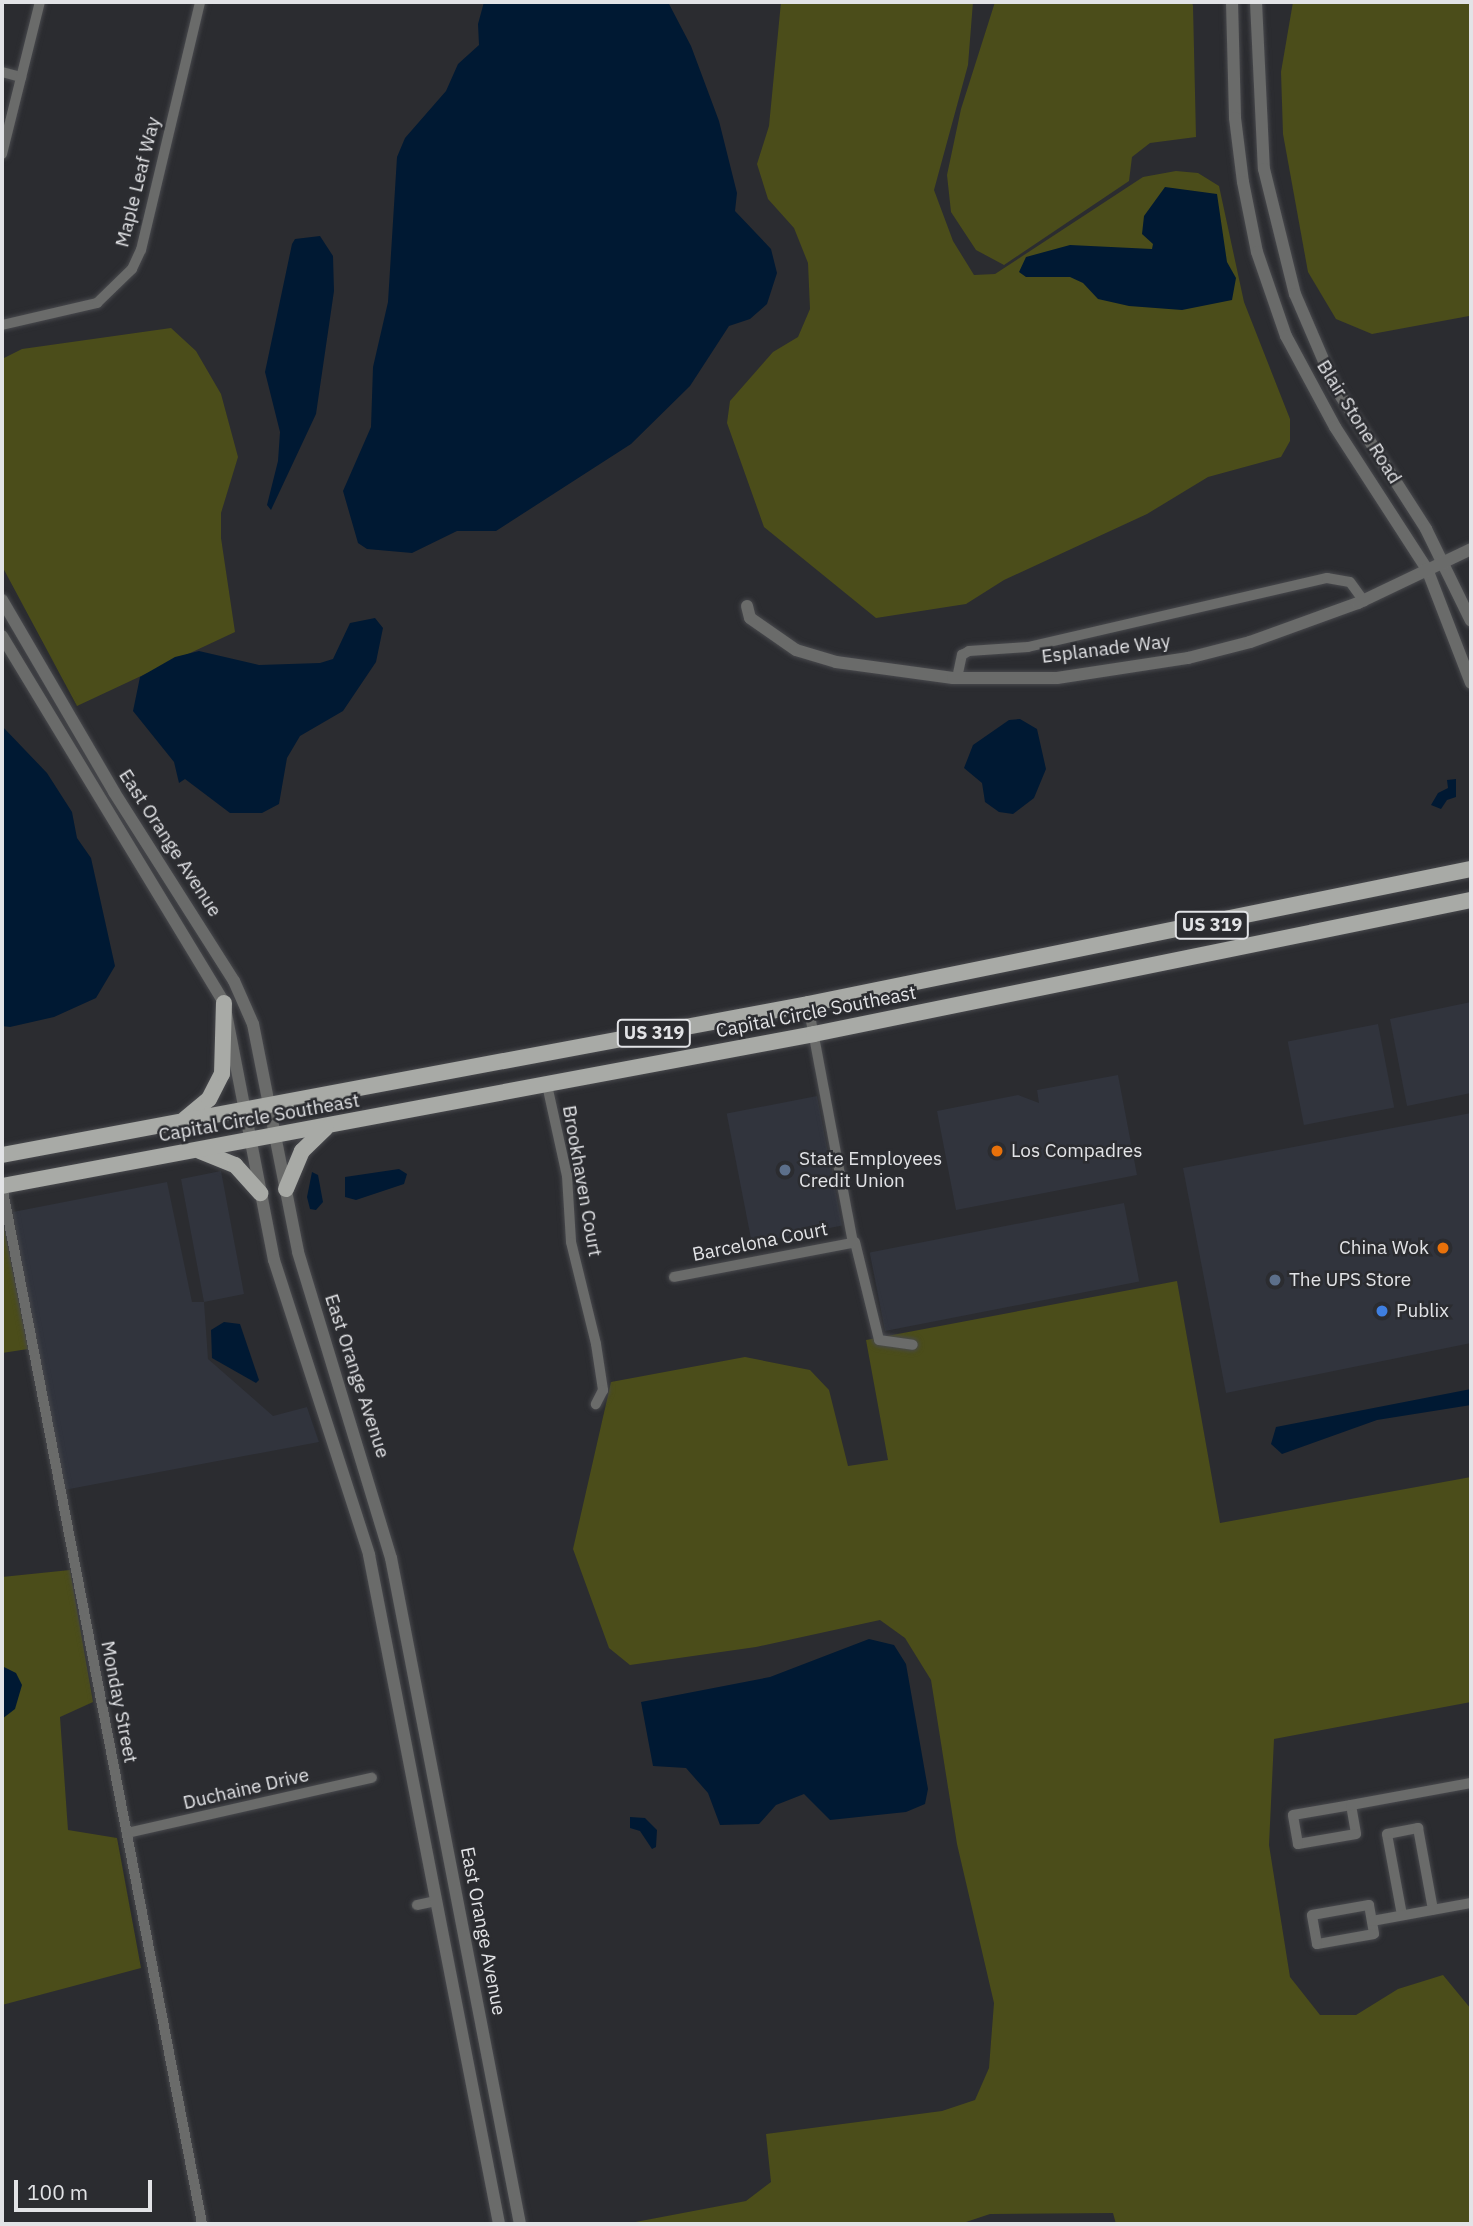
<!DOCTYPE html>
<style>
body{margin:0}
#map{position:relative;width:1473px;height:2226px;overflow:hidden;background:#2b2c30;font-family:"IBM Plex Sans",sans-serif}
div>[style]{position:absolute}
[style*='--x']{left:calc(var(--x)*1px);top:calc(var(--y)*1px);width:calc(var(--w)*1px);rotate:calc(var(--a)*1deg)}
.built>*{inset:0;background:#31343d;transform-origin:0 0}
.green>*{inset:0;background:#4b4d1a}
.water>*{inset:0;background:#001933}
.roads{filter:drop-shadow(0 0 2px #48494d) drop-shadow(0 0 2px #48494d)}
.minor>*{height:10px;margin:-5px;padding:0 5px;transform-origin:5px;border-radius:5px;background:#6a6b6a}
.tertiary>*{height:12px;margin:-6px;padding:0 6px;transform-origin:6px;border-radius:6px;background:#6a6b6a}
.primary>*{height:16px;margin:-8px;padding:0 8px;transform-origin:8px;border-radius:8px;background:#a8aaa6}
.dots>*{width:19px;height:19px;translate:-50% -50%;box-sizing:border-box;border:4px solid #2b2c30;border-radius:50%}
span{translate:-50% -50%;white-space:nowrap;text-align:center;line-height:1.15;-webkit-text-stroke:5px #2b2c30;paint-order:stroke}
.shield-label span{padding:2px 5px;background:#2b2c30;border:2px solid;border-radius:5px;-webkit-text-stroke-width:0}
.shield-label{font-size:18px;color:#e2e3e6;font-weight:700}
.street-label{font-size:19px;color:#e2e3e6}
.poi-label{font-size:19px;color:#e2e3e6}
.left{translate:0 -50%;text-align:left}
.right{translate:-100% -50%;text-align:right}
.frame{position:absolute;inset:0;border:4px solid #e2e3e6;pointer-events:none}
.scale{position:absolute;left:14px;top:2180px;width:138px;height:32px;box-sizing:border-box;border:4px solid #e2e3e6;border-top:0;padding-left:9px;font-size:21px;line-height:24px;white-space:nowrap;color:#e2e3e6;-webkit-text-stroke:5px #2b2c30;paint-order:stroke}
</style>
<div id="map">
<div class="built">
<i style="clip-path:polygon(1471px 1002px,1471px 1093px,1407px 1106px,1390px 1019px)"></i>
<i style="left:1378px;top:1024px;width:85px;height:92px;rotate:79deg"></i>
<i style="clip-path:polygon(1118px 1075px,1137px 1175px,956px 1210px,937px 1111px,1018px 1095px,1039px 1103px,1037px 1090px)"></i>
<i style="left:817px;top:1096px;width:132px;height:92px;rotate:79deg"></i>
<i style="clip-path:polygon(1471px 1113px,1471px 1343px,1226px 1393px,1183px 1168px)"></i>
<i style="clip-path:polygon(221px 1171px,244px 1294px,204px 1302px,208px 1359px,273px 1416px,307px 1407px,319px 1442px,64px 1490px,13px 1212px,167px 1182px,192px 1302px,204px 1302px,181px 1179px)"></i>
<i style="left:1124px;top:1203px;width:80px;height:259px;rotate:79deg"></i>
</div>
<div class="green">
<i style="clip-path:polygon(781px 2px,973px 2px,968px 65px,934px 190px,953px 241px,974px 275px,995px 274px,1143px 177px,1176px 171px,1198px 173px,1219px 186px,1244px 302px,1290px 419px,1290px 441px,1281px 457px,1208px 477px,1147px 514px,1004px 580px,966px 604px,876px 618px,764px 527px,727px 423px,730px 401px,773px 352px,798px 337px,810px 309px,808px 263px,794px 228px,768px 199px,757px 164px,769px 126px)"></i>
<i style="clip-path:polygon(995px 2px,1192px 2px,1193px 6px,1196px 137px,1150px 143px,1132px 157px,1129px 181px,1004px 265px,976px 250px,951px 212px,947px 175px,961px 109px)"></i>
<i style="clip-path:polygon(1293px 2px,1471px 2px,1469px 316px,1372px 334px,1336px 319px,1308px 272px,1283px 134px,1281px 72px)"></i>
<i style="clip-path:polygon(171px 328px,196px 351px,221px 394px,238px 457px,221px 513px,221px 538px,235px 632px,77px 706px,2px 566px,2px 359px,22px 349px)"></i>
<i style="clip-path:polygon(2px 1216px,28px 1349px,2px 1353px)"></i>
<i style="clip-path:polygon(1177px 1281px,1220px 1523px,1471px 1477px,1471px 1702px,1274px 1739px,1269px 1845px,1290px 1977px,1320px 2015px,1356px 2015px,1398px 1989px,1443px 1975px,1471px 2009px,1471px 2224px,1116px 2224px,1113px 2213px,990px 2214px,960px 2224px,625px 2224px,746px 2201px,771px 2182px,766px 2134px,942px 2111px,975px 2100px,989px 2068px,994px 2003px,957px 1844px,931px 1680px,905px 1638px,880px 1620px,756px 1647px,630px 1665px,609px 1648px,573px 1549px,611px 1382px,745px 1357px,810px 1370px,829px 1390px,848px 1466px,888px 1460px,866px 1340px)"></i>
<i style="clip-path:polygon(70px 1570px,93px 1702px,60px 1717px,68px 1830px,117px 1838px,141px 1968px,2px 2005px,2px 1577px)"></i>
</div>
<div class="water">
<i style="clip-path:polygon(484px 2px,668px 2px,691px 46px,719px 121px,737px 193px,735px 211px,771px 249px,777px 273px,767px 304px,750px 319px,729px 326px,690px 386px,631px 444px,496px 531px,457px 531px,412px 553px,367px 549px,358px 543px,343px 491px,371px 427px,373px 367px,388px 302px,397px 157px,405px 138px,446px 91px,458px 64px,479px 45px,478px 24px)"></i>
<i style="clip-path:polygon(1165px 187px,1217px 194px,1227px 262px,1236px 278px,1232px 300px,1182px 310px,1129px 306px,1098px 299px,1083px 283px,1070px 277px,1026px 277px,1019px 272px,1026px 257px,1070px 245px,1152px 249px,1153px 244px,1142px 234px,1144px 216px)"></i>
<i style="clip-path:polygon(320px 236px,333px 256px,334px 291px,316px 414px,271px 510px,267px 505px,278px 461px,280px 432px,265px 372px,292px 244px,295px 239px)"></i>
<i style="clip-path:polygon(375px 618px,383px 628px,376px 662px,343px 711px,300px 736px,287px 758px,279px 804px,262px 813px,230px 813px,185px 779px,179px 783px,174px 762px,133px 711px,140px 677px,175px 657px,199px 651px,259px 665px,320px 663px,333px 659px,350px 623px)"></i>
<i style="clip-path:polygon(1009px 720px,1020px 719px,1037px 729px,1046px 769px,1034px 798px,1013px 814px,999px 812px,985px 802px,982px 783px,964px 768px,973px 745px)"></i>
<i style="clip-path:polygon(2px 726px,47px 773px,72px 812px,77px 838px,91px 858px,115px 966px,96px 998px,54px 1017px,10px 1027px,2px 1026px)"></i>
<i style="clip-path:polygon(1456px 779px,1456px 797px,1447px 800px,1441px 809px,1431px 805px,1438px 793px,1448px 788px,1447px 780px)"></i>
<i style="clip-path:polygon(399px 1169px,407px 1174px,404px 1184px,356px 1200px,345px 1197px,345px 1177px)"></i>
<i style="clip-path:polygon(312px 1172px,318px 1175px,323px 1202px,316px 1210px,310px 1209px,307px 1197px)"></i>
<i style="clip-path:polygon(224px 1322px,240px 1324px,259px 1380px,256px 1383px,212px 1358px,211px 1330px)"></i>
<i style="clip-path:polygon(1471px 1389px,1471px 1405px,1377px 1420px,1282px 1454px,1271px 1444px,1276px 1427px)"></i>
<i style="clip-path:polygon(869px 1639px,894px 1645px,906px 1664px,928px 1789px,925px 1804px,906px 1812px,830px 1820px,804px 1794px,776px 1805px,759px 1824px,720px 1825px,708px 1793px,686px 1768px,653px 1766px,641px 1702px,770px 1677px)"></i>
<i style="clip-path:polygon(2px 1666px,16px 1673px,22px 1685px,15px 1709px,2px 1719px)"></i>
<i style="clip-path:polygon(630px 1817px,645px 1818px,657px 1830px,656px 1847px,652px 1849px,640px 1831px,630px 1828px)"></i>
</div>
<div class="roads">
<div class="minor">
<i style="--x:2;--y:72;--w:20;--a:15"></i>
<i style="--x:2;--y:154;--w:157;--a:-76"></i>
<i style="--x:2;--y:325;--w:98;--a:-13"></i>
<i style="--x:97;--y:303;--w:49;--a:-44.2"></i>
<i style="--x:132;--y:269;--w:21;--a:-65"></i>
<i style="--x:141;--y:250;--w:255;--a:-76.6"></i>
<i style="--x:957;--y:678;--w:24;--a:-78"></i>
<i style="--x:962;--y:655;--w:8;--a:-30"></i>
<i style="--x:969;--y:651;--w:59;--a:-3.9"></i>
<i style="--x:1028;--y:647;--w:307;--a:-13"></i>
<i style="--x:1327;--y:578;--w:23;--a:10"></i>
<i style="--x:1350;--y:582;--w:24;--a:54"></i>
<i style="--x:547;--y:1085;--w:93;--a:77.6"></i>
<i style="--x:567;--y:1176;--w:66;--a:86.5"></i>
<i style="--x:571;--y:1242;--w:105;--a:76.2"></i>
<i style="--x:596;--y:1344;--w:47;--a:81.3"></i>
<i style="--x:603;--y:1390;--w:16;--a:117"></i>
<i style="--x:2;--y:1186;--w:1057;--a:79.09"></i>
<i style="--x:855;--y:1242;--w:101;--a:76.2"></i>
<i style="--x:879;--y:1340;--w:34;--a:8"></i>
<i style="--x:674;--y:1277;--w:182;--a:-10.8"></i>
<i style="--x:853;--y:1243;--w:243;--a:-100.7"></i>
<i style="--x:1351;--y:1805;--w:29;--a:80"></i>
<i style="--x:1356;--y:1834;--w:59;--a:170.2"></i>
<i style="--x:1298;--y:1844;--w:29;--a:-100"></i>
<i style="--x:1293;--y:1815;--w:59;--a:-9.8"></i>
<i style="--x:1351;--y:1805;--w:122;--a:-10.4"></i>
<i style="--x:127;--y:1833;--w:251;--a:-12.7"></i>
<i style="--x:417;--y:1905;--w:19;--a:-12"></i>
<i style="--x:1369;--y:1905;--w:29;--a:80"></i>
<i style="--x:1374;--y:1934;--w:58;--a:170"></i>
<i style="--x:1317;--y:1944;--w:29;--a:-100"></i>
<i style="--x:1312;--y:1915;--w:58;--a:-10"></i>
<i style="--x:1402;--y:1915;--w:82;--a:-100.5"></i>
<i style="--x:1387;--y:1834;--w:32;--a:-11"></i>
<i style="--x:1418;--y:1828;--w:83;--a:79.6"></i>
<i style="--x:1372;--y:1921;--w:101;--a:-10.3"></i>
</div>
<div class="tertiary">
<i style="--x:1232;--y:2;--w:116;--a:88.5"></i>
<i style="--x:1235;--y:118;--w:64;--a:82.9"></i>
<i style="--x:1243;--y:182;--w:71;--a:78.7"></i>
<i style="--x:1257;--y:252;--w:89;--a:71"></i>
<i style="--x:1286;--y:336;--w:103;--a:61.7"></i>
<i style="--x:1335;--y:427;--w:169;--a:57.1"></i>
<i style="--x:1427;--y:569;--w:122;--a:68.9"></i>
<i style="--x:1256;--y:2;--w:167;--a:87.3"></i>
<i style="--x:1264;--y:169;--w:129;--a:76.1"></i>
<i style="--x:1295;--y:294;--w:101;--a:66.7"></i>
<i style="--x:1335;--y:387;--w:169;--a:57.3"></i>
<i style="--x:1426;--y:529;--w:102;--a:63.9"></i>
<i style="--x:2;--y:600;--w:222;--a:59.7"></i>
<i style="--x:114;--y:792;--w:224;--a:57.6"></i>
<i style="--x:234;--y:981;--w:47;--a:66.2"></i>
<i style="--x:253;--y:1024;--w:232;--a:78.8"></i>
<i style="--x:298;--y:1252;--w:320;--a:73.1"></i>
<i style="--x:391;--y:1558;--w:678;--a:79.04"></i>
<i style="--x:747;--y:606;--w:12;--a:76"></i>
<i style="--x:750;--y:618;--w:56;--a:34.8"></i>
<i style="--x:796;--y:650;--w:42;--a:16.7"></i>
<i style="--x:836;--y:662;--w:118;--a:7.8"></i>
<i style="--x:953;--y:678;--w:104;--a:0"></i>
<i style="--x:1057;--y:678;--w:133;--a:-8.7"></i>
<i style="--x:1188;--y:658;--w:64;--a:-14.5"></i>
<i style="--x:1250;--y:642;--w:115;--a:-19.9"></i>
<i style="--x:1358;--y:603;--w:125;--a:-25.5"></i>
<i style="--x:2;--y:636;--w:429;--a:58.8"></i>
<i style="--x:224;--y:1003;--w:262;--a:79"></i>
<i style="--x:274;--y:1260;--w:310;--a:72.1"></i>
<i style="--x:369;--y:1555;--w:682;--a:79"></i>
</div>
<div class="primary">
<i style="--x:185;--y:1119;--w:31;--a:-40"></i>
<i style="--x:209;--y:1099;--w:28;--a:-63"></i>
<i style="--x:222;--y:1074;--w:71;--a:-88.4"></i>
<i style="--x:200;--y:1151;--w:38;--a:22"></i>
<i style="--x:235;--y:1165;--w:38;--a:48"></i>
<i style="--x:2;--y:1155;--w:820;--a:-10.61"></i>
<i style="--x:808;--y:1004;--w:677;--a:-11.51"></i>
<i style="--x:2;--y:1186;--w:826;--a:-10.6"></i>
<i style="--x:814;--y:1034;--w:671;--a:-11.53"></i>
<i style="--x:286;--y:1189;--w:41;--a:-67.2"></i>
<i style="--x:302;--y:1151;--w:33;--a:-44"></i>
</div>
</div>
<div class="dots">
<i style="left:997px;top:1151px;background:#e8710a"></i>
<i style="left:785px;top:1170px;background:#5c6f8a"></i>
<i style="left:1443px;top:1248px;background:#e8710a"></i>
<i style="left:1275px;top:1280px;background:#5c6f8a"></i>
<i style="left:1382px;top:1311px;background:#3f7fe0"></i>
</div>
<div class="shield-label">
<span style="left:1212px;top:925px">US 319</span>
<span style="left:654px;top:1033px">US 319</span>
</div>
<div class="street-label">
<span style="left:138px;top:182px;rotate:-76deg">Maple Leaf Way</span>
<span style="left:1359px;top:422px;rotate:58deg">Blair Stone Road</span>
<span style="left:1106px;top:649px;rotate:-7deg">Esplanade Way</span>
<span style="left:170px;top:843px;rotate:57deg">East Orange Avenue</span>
<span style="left:816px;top:1012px;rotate:-11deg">Capital Circle Southeast</span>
<span style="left:259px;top:1118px;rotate:-10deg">Capital Circle Southeast</span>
<span style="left:582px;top:1181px;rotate:80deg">Brookhaven Court</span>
<span style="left:760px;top:1242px;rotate:-11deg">Barcelona Court</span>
<span style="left:357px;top:1376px;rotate:72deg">East Orange Avenue</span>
<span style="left:119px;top:1702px;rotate:79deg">Monday Street</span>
<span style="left:246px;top:1789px;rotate:-13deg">Duchaine Drive</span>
<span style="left:483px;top:1931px;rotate:79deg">East Orange Avenue</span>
</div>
<div class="poi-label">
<span class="left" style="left:1011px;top:1151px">Los Compadres</span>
<span class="left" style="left:799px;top:1170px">State Employees<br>Credit Union</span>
<span class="right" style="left:1429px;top:1248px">China Wok</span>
<span class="left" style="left:1289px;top:1280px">The UPS Store</span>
<span class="left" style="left:1396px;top:1311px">Publix</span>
</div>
<div class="frame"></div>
<div class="scale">100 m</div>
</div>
